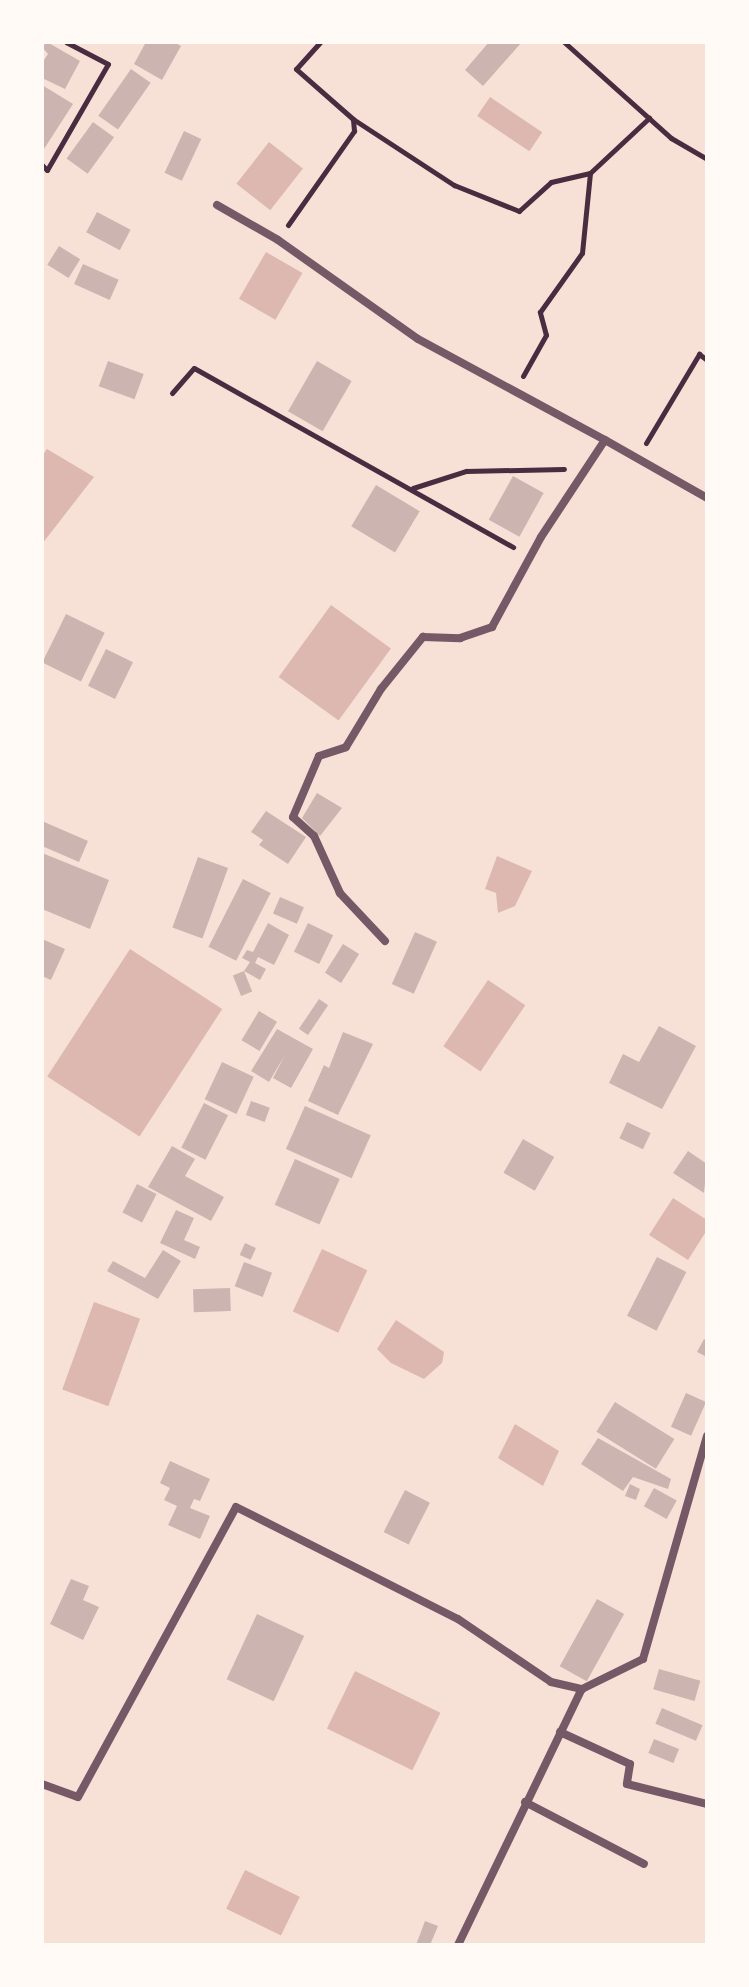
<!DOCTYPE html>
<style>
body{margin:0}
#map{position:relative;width:749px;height:1987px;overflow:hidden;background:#f7e1d7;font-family:"Alegreya Sans",sans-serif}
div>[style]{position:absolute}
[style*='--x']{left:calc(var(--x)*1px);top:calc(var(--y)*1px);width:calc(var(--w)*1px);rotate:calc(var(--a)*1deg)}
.water>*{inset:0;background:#dcb8b0;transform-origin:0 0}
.building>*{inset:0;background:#ccb4b1;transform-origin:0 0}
.path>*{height:5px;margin:-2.5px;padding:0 2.5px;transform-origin:2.5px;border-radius:2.5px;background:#4a2c40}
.minor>*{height:8px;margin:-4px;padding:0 4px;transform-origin:4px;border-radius:4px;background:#755966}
span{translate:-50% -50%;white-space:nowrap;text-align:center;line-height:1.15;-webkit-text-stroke:8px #fffaf5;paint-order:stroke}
.frame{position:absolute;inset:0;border:44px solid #fffaf5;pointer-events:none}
</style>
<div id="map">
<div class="water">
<i style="left:490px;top:97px;width:63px;height:23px;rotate:34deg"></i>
<i style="left:269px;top:142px;width:43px;height:53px;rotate:38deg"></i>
<i style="left:266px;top:252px;width:42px;height:54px;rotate:30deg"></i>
<i style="clip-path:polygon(47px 449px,94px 477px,42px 544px,42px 456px)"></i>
<i style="left:331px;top:605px;width:74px;height:89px;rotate:36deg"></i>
<i style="clip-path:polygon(497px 856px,532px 871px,515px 906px,498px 913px,496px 893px,485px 889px)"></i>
<i style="left:130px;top:949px;width:110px;height:152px;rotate:33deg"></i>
<i style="left:488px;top:980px;width:45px;height:80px;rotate:34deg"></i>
<i style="clip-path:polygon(673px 1198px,707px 1220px,707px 1230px,688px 1260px,649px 1235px)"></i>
<i style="left:322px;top:1249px;width:50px;height:69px;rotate:25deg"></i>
<i style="left:94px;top:1302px;width:49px;height:93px;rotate:20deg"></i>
<i style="clip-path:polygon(396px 1320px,444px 1352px,442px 1363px,424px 1379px,391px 1363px,377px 1349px)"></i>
<i style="clip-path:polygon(515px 1424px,559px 1451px,543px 1486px,498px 1458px)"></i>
<i style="left:355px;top:1671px;width:95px;height:64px;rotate:26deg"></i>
<i style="left:245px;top:1870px;width:61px;height:43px;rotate:26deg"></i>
</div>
<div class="building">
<i style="clip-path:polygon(47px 42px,80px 61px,65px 89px,42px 78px,42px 63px,48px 54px,42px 47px)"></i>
<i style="clip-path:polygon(146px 42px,174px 42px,181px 46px,162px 80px,134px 64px)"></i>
<i style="clip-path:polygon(489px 42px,522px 42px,483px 86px,465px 70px)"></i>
<i style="left:131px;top:69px;width:24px;height:57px;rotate:35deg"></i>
<i style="clip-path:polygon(42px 85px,73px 104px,44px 149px,42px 148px)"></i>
<i style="left:93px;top:122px;width:26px;height:45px;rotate:36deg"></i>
<i style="left:184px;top:131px;width:19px;height:46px;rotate:25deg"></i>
<i style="left:97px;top:212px;width:38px;height:23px;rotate:28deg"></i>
<i style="left:59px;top:246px;width:25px;height:22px;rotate:32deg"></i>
<i style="left:83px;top:264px;width:39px;height:22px;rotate:24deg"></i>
<i style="left:108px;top:361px;width:38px;height:27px;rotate:20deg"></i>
<i style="left:317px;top:361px;width:40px;height:58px;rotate:30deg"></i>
<i style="left:513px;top:476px;width:35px;height:50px;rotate:29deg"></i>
<i style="left:376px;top:485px;width:51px;height:48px;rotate:31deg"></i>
<i style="left:66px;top:614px;width:43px;height:54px;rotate:26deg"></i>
<i style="left:106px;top:649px;width:30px;height:41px;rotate:26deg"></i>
<i style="clip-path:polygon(317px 793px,342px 808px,320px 836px,302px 818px)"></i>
<i style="clip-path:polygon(266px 811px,306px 837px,288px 864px,259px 845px,263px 840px,251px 832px)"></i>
<i style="clip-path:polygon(42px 821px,88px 841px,79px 862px,42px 846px)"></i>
<i style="clip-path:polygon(42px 853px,109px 880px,90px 929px,42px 909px)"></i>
<i style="left:198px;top:857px;width:32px;height:75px;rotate:20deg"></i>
<i style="left:243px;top:879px;width:31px;height:76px;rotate:27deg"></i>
<i style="left:280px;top:897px;width:26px;height:18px;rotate:23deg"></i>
<i style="clip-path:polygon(268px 923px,289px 935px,274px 965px,258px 957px,255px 963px,266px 969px,260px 980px,244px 971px,250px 962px,242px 958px,247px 950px,253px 952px)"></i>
<i style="left:308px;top:923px;width:28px;height:32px;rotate:26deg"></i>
<i style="left:415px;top:932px;width:24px;height:57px;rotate:24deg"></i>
<i style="clip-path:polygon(42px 939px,65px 949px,51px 980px,42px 976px)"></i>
<i style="left:343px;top:944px;width:19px;height:34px;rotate:32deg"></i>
<i style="left:244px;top:971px;width:22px;height:12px;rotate:68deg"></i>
<i style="left:319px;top:999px;width:11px;height:36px;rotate:34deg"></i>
<i style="left:259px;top:1011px;width:21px;height:34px;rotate:31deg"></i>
<i style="clip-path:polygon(659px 1026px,696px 1046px,662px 1109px,609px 1083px,623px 1054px,639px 1062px)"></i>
<i style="clip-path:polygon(277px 1029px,313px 1049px,291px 1088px,273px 1078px,285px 1055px,269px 1082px,251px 1071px)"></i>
<i style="clip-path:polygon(343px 1032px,373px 1044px,338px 1115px,308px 1101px,324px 1065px,329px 1068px)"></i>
<i style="left:222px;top:1062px;width:35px;height:41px;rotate:25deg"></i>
<i style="left:251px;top:1101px;width:20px;height:15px;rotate:20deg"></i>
<i style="left:204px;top:1103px;width:27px;height:50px;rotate:27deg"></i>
<i style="left:305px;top:1106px;width:72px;height:47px;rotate:24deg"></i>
<i style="left:627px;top:1122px;width:26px;height:18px;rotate:25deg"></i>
<i style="left:523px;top:1139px;width:36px;height:39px;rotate:30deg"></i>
<i style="clip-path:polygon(172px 1146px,195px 1159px,185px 1176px,224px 1197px,211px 1221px,148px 1187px)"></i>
<i style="clip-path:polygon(688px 1151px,707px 1164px,704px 1193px,673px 1173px)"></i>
<i style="left:295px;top:1159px;width:49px;height:50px;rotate:24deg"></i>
<i style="left:137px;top:1184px;width:22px;height:32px;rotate:27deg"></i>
<i style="clip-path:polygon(176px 1210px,194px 1218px,184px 1240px,200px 1247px,195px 1259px,160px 1243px)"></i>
<i style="left:245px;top:1243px;width:12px;height:13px;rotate:24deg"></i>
<i style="clip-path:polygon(163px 1250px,181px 1261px,158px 1299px,107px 1271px,113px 1261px,145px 1278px)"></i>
<i style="left:657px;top:1257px;width:33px;height:66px;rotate:27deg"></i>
<i style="left:244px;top:1262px;width:30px;height:26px;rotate:21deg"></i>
<i style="left:230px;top:1288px;width:23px;height:37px;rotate:88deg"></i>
<i style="clip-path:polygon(704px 1339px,707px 1341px,707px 1357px,697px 1352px)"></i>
<i style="left:686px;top:1393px;width:22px;height:37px;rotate:24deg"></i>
<i style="left:615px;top:1402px;width:70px;height:35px;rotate:32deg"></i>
<i style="clip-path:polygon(598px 1438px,671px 1479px,668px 1489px,633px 1477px,623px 1491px,581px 1464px)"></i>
<i style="clip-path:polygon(170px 1461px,210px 1479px,200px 1501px,194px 1499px,190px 1508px,210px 1516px,200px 1539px,168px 1525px,177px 1506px,164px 1500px,170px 1488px,160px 1483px)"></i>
<i style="clip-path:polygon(630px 1484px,640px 1489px,636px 1500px,625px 1496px)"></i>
<i style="left:654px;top:1488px;width:26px;height:21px;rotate:29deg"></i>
<i style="left:405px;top:1490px;width:28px;height:47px;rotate:27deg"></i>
<i style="clip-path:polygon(71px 1579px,89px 1586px,83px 1600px,99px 1607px,83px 1640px,50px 1624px)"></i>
<i style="left:597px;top:1599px;width:31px;height:77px;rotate:29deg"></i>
<i style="left:257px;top:1614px;width:52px;height:72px;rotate:25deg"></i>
<i style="left:659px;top:1669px;width:43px;height:21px;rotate:16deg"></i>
<i style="left:662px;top:1708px;width:44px;height:17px;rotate:23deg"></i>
<i style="left:654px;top:1739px;width:27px;height:15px;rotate:22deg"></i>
<i style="clip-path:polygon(425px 1921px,438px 1926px,430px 1945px,416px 1945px)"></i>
</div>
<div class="path">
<i style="--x:564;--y:42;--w:144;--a:41.9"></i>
<i style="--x:671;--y:138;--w:42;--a:30.3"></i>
<i style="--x:353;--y:119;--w:121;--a:33.2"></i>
<i style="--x:454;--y:185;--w:70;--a:21.8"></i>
<i style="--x:519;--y:211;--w:43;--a:-42.2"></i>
<i style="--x:551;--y:182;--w:40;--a:-13"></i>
<i style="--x:590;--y:173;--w:81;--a:-43"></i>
<i style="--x:42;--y:165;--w:7;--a:45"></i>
<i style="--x:47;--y:170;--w:122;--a:-60.1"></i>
<i style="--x:108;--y:64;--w:47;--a:-152.4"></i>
<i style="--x:288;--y:225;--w:115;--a:-54.9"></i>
<i style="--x:354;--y:131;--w:12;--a:-95"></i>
<i style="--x:353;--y:119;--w:76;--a:-138.7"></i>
<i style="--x:296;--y:69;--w:36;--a:-48"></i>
<i style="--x:523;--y:376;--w:47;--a:-60.7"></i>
<i style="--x:546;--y:335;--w:24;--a:-105"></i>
<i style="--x:540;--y:312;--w:72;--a:-54.6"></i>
<i style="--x:582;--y:253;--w:80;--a:-84.3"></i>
<i style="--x:172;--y:393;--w:33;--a:-49"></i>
<i style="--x:194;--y:368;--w:366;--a:29.3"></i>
<i style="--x:646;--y:443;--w:104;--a:-59.2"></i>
<i style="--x:699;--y:354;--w:10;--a:37"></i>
<i style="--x:413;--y:488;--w:56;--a:-17.8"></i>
<i style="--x:466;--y:471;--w:98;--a:-1.2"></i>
</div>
<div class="minor">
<i style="--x:217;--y:205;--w:70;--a:29.8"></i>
<i style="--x:278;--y:240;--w:171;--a:35.3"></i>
<i style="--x:418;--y:339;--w:213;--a:28.4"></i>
<i style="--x:385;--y:941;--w:66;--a:-133.2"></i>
<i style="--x:340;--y:893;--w:63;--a:-114.5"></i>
<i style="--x:314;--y:836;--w:28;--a:-138"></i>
<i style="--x:293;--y:817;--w:66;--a:-66.9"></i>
<i style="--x:319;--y:756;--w:28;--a:-18"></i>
<i style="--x:346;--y:747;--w:68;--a:-58.9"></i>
<i style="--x:381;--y:689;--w:67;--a:-51.1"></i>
<i style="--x:423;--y:637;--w:37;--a:2"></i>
<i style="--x:460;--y:638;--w:34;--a:-19"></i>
<i style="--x:492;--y:627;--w:102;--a:-61.4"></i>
<i style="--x:541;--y:537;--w:116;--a:-56.6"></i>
<i style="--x:605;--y:440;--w:117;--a:29.6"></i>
<i style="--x:560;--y:1732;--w:77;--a:24.6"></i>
<i style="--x:630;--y:1764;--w:20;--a:99"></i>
<i style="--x:627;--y:1784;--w:82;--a:14"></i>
<i style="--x:42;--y:1784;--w:38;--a:20"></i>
<i style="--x:78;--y:1797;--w:330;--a:-61.4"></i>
<i style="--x:236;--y:1507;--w:249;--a:26.8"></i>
<i style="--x:458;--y:1619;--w:112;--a:34.1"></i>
<i style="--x:551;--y:1682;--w:32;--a:13"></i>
<i style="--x:525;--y:1802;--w:134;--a:27.5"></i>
<i style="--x:458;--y:1945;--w:284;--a:-64.2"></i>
<i style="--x:582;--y:1689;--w:68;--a:-26.2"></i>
<i style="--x:643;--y:1659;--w:232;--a:-74"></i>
</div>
<div class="frame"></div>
</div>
